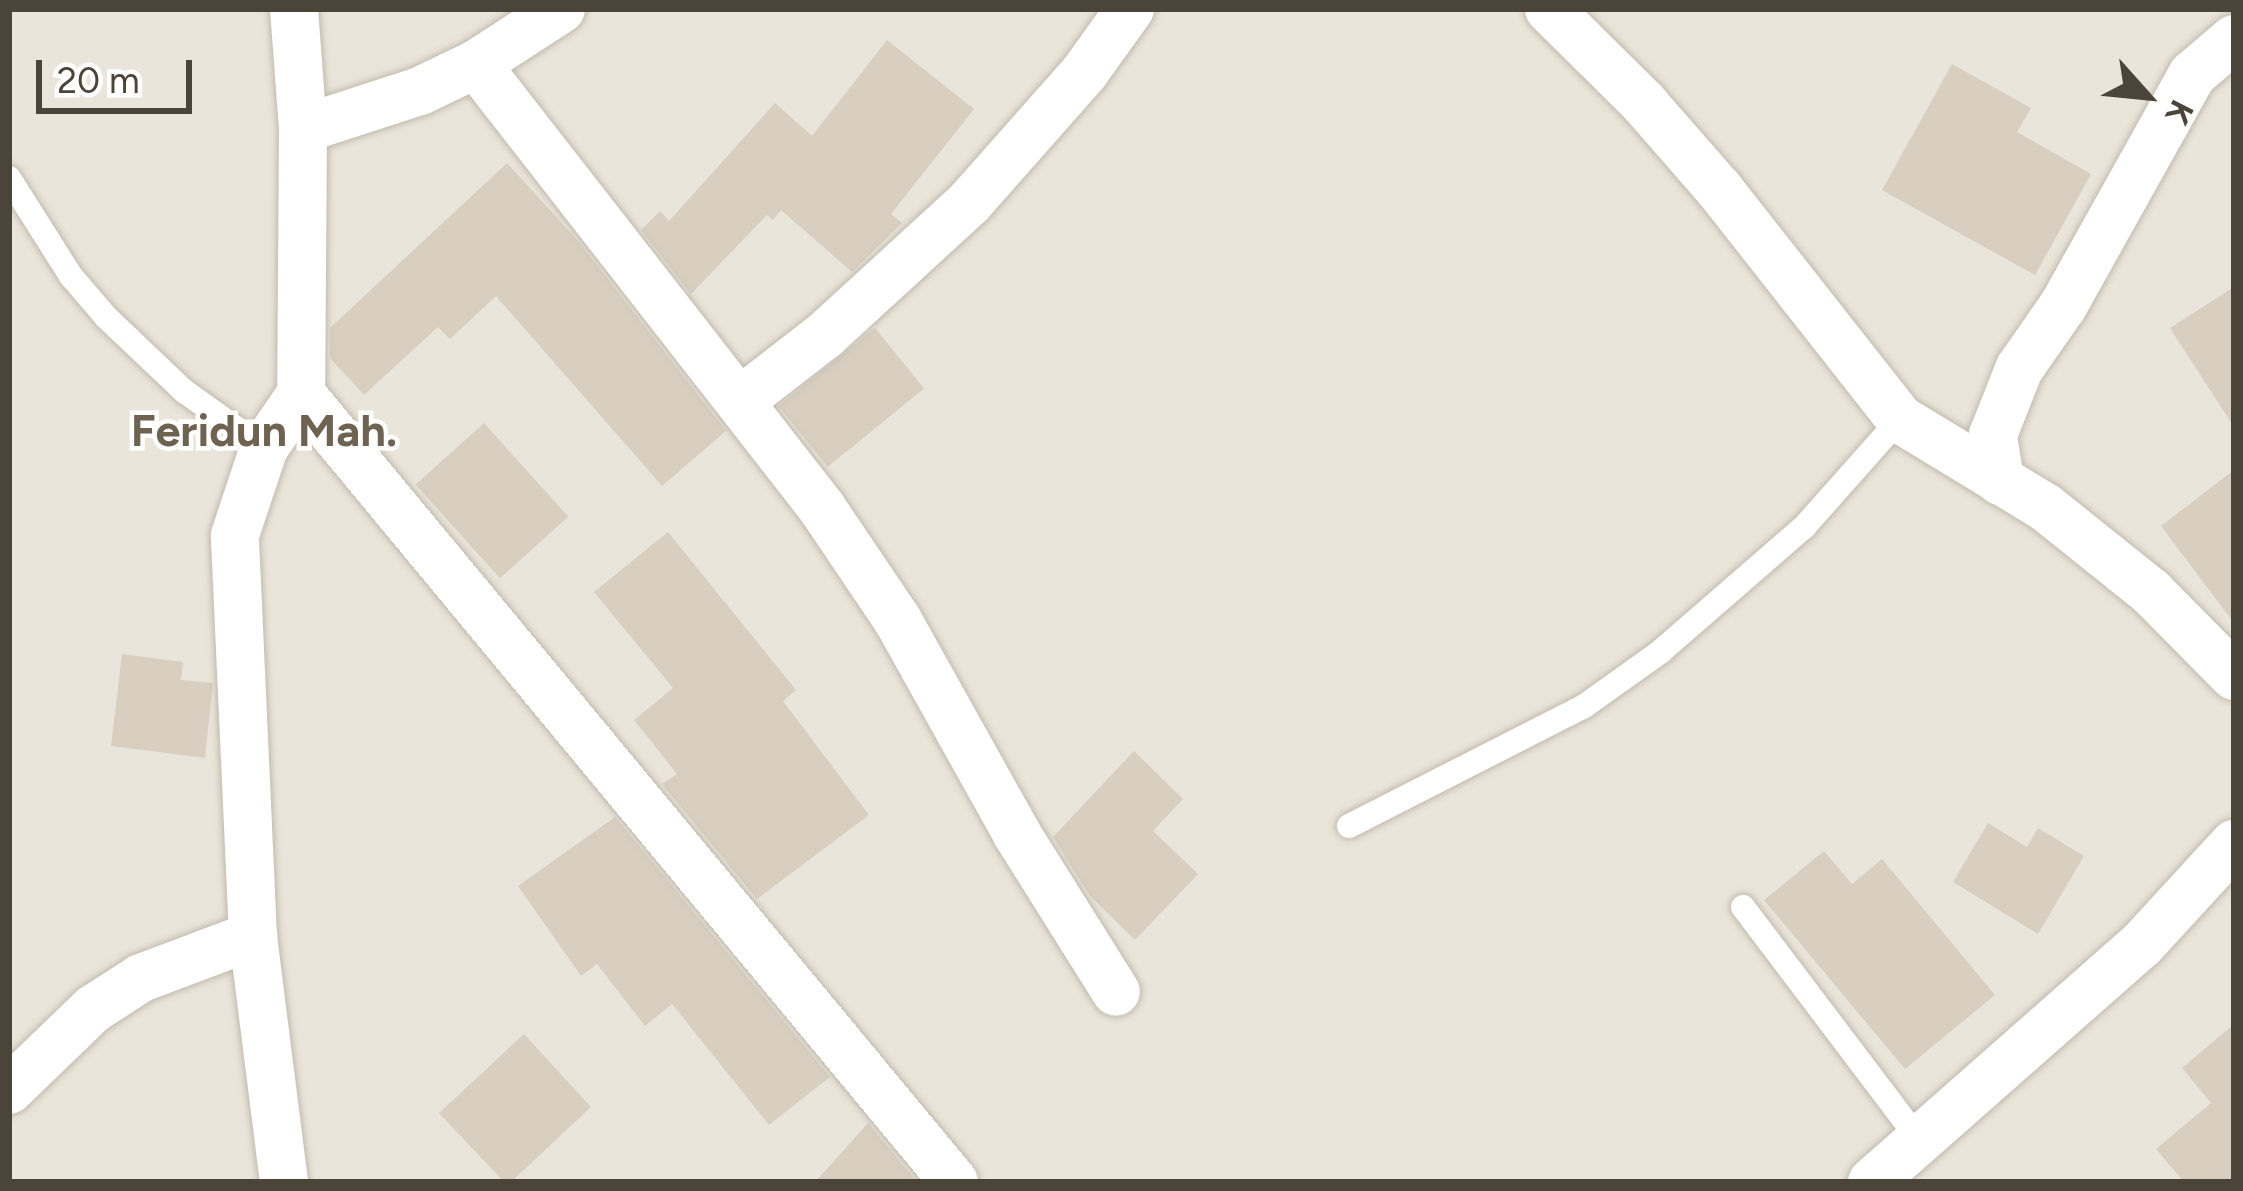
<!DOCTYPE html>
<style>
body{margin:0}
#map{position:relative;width:2243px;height:1191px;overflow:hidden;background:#f6f3ec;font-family:Figtree,sans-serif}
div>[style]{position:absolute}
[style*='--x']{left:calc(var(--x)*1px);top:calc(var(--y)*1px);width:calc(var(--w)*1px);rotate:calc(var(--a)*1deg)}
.residential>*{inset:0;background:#eae5da;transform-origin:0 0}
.building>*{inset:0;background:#d8cfc1;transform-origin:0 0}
.roads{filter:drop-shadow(0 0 3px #c2bbae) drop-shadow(0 0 3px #c2bbae)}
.lane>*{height:24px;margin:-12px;padding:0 12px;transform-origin:12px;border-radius:12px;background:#fff}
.street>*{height:48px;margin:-24px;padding:0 24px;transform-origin:24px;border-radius:24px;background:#fff}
span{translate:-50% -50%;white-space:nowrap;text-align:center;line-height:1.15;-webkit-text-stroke:9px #fff;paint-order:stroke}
.district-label{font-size:45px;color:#6e6250;font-weight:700}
.frame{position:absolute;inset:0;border:12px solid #4b4439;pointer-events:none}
.north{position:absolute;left:2087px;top:36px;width:120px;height:120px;-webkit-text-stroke:9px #fff;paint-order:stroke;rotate:117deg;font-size:33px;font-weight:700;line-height:48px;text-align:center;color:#4b4439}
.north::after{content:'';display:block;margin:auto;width:42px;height:54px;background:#4b4439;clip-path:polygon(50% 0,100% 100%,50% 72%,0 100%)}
.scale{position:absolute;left:36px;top:60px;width:156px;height:54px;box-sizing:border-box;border:6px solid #4b4439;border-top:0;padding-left:15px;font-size:36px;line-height:42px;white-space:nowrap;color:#4b4439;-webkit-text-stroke:9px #fff;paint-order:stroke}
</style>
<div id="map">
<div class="residential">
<i style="left:9px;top:9px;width:2225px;height:1173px"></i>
</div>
<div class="building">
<i style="clip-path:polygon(887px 40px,974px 109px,891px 214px,902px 223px,852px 272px,781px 210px,773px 220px,767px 215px,691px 294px,641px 230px,660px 211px,669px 221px,775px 103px,812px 136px)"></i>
<i style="clip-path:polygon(1952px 64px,2031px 108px,2017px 132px,2091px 174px,2035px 275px,1882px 190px)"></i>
<i style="clip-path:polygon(507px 163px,578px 241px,726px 431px,662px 486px,496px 296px,450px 339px,438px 327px,364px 395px,330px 358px,330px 328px)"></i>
<i style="clip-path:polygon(2234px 287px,2234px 427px,2170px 328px)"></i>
<i style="left:875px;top:328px;width:78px;height:124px;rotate:51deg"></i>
<i style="left:484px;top:423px;width:126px;height:92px;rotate:48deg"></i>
<i style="clip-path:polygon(2234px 470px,2234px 623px,2161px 526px)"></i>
<i style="clip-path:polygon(668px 532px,796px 690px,783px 701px,869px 815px,757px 899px,662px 784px,677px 774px,634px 720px,673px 688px,594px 592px)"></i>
<i style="clip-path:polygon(122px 654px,183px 662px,181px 680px,213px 683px,205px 758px,111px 746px)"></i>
<i style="clip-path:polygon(1134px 751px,1183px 799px,1153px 831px,1198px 874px,1135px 940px,1090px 896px,1053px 837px)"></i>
<i style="clip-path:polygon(615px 817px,830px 1077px,769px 1125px,672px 1004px,645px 1026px,597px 964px,581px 976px,518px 886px)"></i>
<i style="clip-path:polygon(1988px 823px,2027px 847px,2038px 828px,2084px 856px,2038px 934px,1953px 882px)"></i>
<i style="clip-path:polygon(1824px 851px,1852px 884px,1882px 859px,1995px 995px,1905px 1069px,1764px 900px)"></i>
<i style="clip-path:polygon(2234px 1024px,2234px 1182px,2184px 1182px,2156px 1149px,2211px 1103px,2182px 1068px)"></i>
<i style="clip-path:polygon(524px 1034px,591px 1107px,511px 1182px,504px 1182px,439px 1113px)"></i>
<i style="clip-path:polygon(868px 1123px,917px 1182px,815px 1182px)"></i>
</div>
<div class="roads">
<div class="lane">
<i style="--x:9;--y:178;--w:116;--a:57.7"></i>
<i style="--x:71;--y:276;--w:54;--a:49.5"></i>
<i style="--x:106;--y:317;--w:108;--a:43.5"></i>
<i style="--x:184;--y:391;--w:98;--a:35.5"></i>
<i style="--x:1349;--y:826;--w:263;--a:-27"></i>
<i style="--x:1583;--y:707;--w:95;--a:-35.5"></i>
<i style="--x:1660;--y:652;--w:191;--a:-41"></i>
<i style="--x:1804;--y:527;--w:144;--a:-48.4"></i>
<i style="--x:1743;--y:907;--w:290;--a:52.9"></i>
</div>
<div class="street">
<i style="--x:294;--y:9;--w:120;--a:85.7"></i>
<i style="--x:303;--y:129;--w:265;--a:90.4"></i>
<i style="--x:301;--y:394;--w:1023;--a:50.35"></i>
<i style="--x:1549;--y:9;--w:132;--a:44.7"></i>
<i style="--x:1643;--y:102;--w:116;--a:48.9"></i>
<i style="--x:1719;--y:189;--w:293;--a:51.8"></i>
<i style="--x:1900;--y:419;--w:170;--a:31.3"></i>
<i style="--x:2045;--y:507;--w:136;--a:38.7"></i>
<i style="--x:2151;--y:592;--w:118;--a:45.3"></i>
<i style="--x:476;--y:64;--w:563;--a:52.07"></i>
<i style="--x:822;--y:508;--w:134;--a:56"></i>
<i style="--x:897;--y:619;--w:246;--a:60.8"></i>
<i style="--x:1017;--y:834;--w:186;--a:57.9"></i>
<i style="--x:303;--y:129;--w:123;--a:-18"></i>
<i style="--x:420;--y:91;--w:62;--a:-25.7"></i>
<i style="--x:476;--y:64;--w:101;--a:-32.9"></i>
<i style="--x:740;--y:401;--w:108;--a:-37.8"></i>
<i style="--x:825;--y:335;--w:195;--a:-42.5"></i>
<i style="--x:969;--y:203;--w:174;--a:-48.5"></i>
<i style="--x:1084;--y:73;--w:79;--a:-54.3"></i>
<i style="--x:2000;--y:481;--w:47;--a:-98.7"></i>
<i style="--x:1993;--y:435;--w:71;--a:-68.5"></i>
<i style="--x:2019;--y:369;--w:77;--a:-55.1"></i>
<i style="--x:2063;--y:306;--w:265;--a:-60.8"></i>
<i style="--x:2192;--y:75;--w:55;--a:-40.6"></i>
<i style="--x:9;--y:1090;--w:117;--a:-44"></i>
<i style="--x:93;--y:1009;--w:57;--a:-32.9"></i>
<i style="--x:141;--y:978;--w:120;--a:-20.6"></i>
<i style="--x:284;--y:1182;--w:248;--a:-97.2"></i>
<i style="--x:253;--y:936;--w:401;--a:-92.6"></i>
<i style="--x:235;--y:535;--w:92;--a:-71.6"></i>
<i style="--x:264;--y:448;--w:65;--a:-55.6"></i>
<i style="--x:1872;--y:1182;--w:360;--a:-41.4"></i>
<i style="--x:2142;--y:944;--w:136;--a:-47.4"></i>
</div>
</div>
<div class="district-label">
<span style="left:264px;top:431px">Feridun Mah.</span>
</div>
<div class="frame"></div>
<div class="north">K</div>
<div class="scale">20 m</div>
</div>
